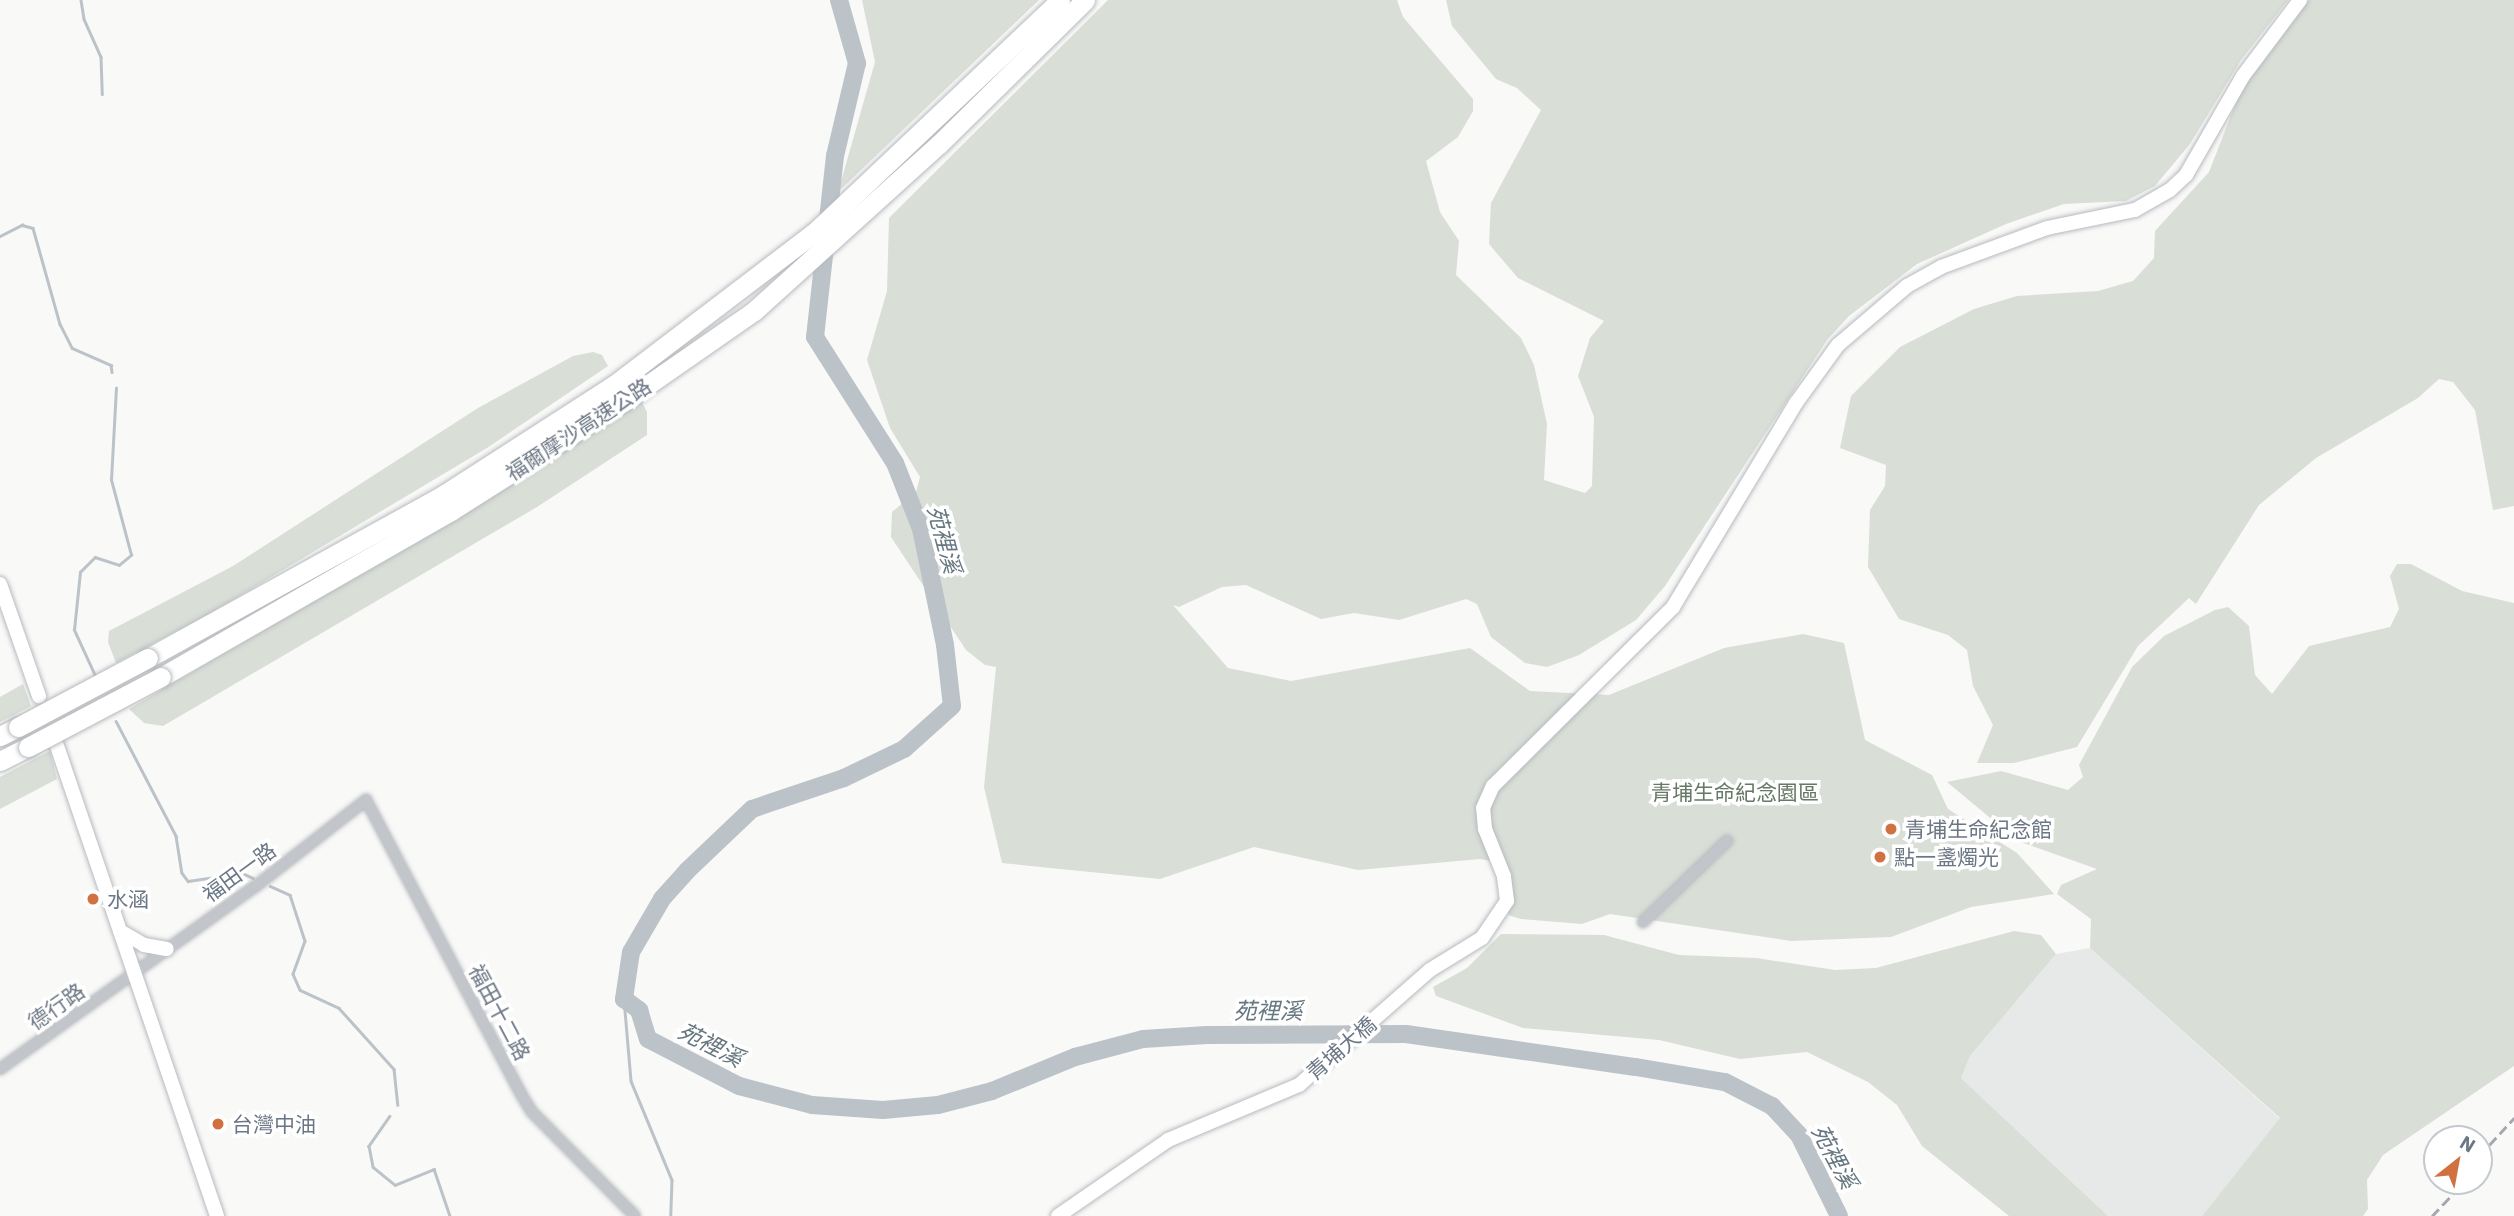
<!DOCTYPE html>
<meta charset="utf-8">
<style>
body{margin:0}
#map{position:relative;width:2514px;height:1216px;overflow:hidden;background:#f9f9f8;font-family:"IBM Plex Sans","Noto Sans TC",sans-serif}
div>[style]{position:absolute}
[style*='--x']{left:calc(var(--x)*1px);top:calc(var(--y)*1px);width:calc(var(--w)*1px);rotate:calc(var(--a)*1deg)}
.built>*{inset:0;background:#e7e8e8}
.green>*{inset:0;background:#d9ded7}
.stream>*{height:2.5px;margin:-1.25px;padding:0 1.25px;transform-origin:1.25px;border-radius:1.25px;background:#bbc3c9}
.river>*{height:18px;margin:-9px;padding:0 9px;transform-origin:9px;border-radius:9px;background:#bbc3c9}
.roads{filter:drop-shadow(0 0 2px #b7babf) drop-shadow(0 0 2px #b7babf)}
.street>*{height:10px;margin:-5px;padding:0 5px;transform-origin:5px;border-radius:5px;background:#c2c5c9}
.secondary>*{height:14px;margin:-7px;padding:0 7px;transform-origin:7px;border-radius:7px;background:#fff}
.highway>*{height:19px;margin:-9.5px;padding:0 9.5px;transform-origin:9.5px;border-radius:9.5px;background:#fff}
.rail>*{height:2.5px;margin-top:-1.25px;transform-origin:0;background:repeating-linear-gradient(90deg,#a4a8ae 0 10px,transparent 0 15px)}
.bridges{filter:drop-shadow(0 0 2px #b5b8bc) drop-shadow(0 0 2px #b5b8bc)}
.highway-bridge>*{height:19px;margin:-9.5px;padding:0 9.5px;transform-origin:9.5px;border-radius:9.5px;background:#fff}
.dots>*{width:19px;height:19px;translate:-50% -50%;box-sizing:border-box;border:4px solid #fff;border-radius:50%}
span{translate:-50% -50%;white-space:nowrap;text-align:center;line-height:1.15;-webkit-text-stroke:7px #fff;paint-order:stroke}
.street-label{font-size:21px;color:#6c7785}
.park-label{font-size:21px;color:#677866}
.poi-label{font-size:21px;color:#6c7785}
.left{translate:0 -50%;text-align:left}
.water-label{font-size:23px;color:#677780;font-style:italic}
.north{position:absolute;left:2423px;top:1125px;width:70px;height:70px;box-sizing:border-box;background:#fff;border:2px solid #c4c9ce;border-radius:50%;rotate:31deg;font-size:19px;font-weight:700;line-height:28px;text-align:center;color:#6c7785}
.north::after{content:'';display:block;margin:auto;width:24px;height:32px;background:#d17140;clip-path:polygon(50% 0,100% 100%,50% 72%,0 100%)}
</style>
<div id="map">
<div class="built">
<i style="clip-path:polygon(2090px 948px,2280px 1119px,2202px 1216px,2108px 1216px,1961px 1078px,1970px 1056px,2056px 954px)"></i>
</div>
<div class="green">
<i style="clip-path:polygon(862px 0,1039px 0,838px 192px,875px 62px)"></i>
<i style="clip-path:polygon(1108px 0,1397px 0,1403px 17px,1473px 99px,1473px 111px,1458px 137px,1426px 161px,1440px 212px,1459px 241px,1456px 275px,1521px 338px,1534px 365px,1547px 424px,1544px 480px,1585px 493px,1592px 486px,1594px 417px,1578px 376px,1590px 338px,1604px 321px,1518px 278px,1489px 244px,1491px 203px,1541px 110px,1517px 88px,1496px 79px,1452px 26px,1446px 0,2288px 0,2241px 60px,2190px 144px,2155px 186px,2126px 201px,2064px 204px,2006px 224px,1917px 264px,1849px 316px,1827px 340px,1665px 586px,1636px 620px,1579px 655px,1547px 667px,1525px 663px,1491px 637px,1477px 604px,1466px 599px,1399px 620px,1354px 613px,1321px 619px,1246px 585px,1222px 587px,1179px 607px,1173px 605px,1228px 668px,1291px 681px,1470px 648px,1530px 691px,1609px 695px,1724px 648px,1803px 634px,1844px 643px,1865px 740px,1932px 775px,1948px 809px,2017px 853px,2054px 894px,1971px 907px,1891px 937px,1791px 941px,1610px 914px,1582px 924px,1521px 919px,1508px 915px,1513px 892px,1505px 863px,1480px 859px,1358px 870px,1254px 847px,1160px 879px,1002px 863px,984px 787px,996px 667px,985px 665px,966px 650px,891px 537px,892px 512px,916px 492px,920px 477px,890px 428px,867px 360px,887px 291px,889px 218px)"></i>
<i style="clip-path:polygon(2309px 0,2514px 0,2514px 506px,2493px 510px,2475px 410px,2453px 382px,2439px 379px,2418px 398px,2316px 458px,2259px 505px,2196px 604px,2189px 598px,2138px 646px,2077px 747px,2014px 763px,1977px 763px,1993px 725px,1973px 686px,1967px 650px,1948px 635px,1899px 619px,1868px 567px,1870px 510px,1885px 486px,1886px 465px,1840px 448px,1851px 396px,1900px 347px,1974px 309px,2017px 296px,2098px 291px,2133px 281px,2154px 258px,2155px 231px,2209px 172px,2244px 82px)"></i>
<i style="clip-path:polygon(593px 352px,602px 355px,608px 366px,487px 448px,209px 614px,116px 663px,108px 642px,109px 631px,233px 566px,478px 408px,573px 356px)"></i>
<i style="clip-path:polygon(640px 398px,647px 412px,647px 435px,537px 507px,163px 726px,144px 723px,129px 709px,451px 521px)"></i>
<i style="clip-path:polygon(2397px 564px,2411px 564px,2462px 591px,2514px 603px,2514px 1066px,2383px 1155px,2367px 1180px,2368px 1209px,2363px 1216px,2202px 1216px,2280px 1118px,2090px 948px,2091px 919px,2057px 894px,2061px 885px,2097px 869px,2018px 841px,1947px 782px,2001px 771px,2068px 790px,2083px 777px,2079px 765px,2132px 667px,2164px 636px,2215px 610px,2228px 607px,2249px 626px,2255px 675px,2272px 694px,2309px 646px,2390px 627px,2399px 609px,2390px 576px)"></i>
<i style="clip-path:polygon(23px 684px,31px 706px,0 722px,0 697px)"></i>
<i style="clip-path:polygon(50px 751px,57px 779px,0 809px,0 777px)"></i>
<i style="clip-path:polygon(2014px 931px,2041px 935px,2056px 954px,1970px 1056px,1961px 1078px,2108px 1216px,2009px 1216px,1922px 1146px,1897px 1105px,1868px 1082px,1807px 1052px,1740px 1059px,1659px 1040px,1523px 1028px,1436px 996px,1433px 987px,1467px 968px,1501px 934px,1604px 935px,1679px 955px,1756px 958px,1835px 970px,1876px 968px)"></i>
</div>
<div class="stream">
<i style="--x:81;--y:0;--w:19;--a:81"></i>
<i style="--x:84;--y:19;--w:42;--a:65.9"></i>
<i style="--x:101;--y:57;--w:37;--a:88"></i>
<i style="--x:0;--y:236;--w:25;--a:-27"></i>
<i style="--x:22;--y:225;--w:11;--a:15"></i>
<i style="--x:33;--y:228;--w:100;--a:74.3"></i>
<i style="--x:60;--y:324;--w:27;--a:63"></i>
<i style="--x:72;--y:348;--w:43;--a:23.6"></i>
<i style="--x:111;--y:365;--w:7;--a:82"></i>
<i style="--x:96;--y:678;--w:53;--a:-114.6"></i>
<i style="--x:74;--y:630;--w:58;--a:-84.1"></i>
<i style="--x:80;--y:572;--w:21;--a:-45"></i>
<i style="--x:95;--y:557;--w:25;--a:18"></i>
<i style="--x:119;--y:565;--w:16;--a:-40"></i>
<i style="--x:131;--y:555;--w:78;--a:-104.9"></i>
<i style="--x:111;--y:480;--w:92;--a:-86.9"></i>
<i style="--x:116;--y:721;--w:130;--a:62.4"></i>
<i style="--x:176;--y:836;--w:37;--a:81"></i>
<i style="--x:182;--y:873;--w:10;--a:53"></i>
<i style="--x:188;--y:881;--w:55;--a:-8.4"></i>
<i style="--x:242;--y:873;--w:12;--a:24"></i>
<i style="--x:270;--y:886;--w:22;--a:24"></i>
<i style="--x:290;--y:895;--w:48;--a:71.9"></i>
<i style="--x:305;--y:941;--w:35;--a:110"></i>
<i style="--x:293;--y:974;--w:17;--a:66"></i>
<i style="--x:300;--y:990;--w:43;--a:24.8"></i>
<i style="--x:339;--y:1008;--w:82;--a:48"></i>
<i style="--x:394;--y:1069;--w:36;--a:84"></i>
<i style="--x:624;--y:999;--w:82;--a:85.1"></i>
<i style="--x:631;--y:1081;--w:107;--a:67.5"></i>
<i style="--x:672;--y:1180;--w:36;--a:92"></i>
<i style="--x:390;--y:1116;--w:37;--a:125"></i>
<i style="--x:369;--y:1146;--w:21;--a:79"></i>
<i style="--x:373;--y:1167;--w:28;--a:39"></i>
<i style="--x:395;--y:1185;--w:42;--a:-22.3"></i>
<i style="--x:434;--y:1169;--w:50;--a:71.2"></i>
</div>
<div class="river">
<i style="--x:839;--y:0;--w:66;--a:74.1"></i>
<i style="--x:857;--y:63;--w:96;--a:103.3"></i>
<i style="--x:835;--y:156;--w:182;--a:96.3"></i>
<i style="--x:815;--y:337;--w:149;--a:57.6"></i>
<i style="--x:895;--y:463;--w:71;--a:68.5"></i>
<i style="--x:921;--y:529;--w:118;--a:78.3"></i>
<i style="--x:945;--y:645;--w:61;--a:83.5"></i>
<i style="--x:952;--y:706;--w:64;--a:138.1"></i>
<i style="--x:904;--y:749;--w:67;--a:154.2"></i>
<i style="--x:844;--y:778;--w:97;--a:161.4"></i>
<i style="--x:752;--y:809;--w:90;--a:136.4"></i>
<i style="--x:687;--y:871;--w:38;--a:132"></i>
<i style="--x:662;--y:899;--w:61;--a:120.3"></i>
<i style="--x:631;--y:952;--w:48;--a:98.5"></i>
<i style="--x:624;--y:999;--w:19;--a:36"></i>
<i style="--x:639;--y:1010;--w:30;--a:73"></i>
<i style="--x:648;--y:1039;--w:102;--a:27.3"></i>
<i style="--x:739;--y:1086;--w:75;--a:14.6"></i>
<i style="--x:812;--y:1105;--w:71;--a:4"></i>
<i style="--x:883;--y:1110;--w:55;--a:-5.2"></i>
<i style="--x:938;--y:1105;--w:56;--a:-14.5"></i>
<i style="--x:992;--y:1091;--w:90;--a:-22.3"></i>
<i style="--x:1075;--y:1057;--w:70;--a:-14.8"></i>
<i style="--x:1143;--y:1039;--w:64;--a:-3.6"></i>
<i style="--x:1207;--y:1035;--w:199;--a:-0.3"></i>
<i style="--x:1406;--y:1034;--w:232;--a:8.2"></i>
<i style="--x:1636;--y:1067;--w:90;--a:9.6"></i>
<i style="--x:1725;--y:1082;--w:53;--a:27.1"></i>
<i style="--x:1772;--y:1106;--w:40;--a:47"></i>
<i style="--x:1799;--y:1135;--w:90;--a:63.7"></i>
</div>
<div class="roads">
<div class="street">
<i style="--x:1643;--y:922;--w:117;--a:-44"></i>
<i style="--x:0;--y:1069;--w:315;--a:-35.6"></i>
<i style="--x:256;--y:886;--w:140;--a:-38"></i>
<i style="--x:366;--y:800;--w:332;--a:62.2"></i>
<i style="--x:521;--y:1094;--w:21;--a:59"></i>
<i style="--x:532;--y:1112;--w:146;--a:45.3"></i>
</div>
<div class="secondary">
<i style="--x:0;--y:584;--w:119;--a:70.8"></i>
<i style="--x:56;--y:743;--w:500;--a:71.2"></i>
<i style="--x:120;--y:931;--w:28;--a:30"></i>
<i style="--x:144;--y:945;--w:23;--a:10"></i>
<i style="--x:1058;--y:1216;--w:134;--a:-34.6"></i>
<i style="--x:1168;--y:1140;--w:142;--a:-22.8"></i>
<i style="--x:1299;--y:1085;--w:174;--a:-41.3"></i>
<i style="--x:1430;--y:970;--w:61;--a:-31.6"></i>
<i style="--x:1482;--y:938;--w:45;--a:-56"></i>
<i style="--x:1507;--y:901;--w:25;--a:-97"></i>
<i style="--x:1504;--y:876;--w:51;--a:-112"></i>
<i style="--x:1485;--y:829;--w:21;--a:-95"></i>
<i style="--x:1483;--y:808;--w:24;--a:-66"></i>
<i style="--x:1493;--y:786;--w:254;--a:-44.8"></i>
<i style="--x:1673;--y:607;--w:238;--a:-58.9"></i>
<i style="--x:1796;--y:403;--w:72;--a:-54.1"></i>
<i style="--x:1838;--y:345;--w:91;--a:-40.5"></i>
<i style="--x:1907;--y:286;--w:39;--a:-29"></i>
<i style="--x:1941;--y:267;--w:113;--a:-20.2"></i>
<i style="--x:2047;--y:228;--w:90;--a:-11.6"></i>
<i style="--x:2135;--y:210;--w:40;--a:-29.7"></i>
<i style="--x:2170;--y:190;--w:22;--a:-43"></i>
<i style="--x:2186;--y:175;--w:114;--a:-60.1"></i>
<i style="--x:2243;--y:76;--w:95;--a:-53.1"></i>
</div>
<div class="highway">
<i style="--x:148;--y:658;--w:337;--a:-28.9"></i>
<i style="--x:443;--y:495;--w:203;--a:-32.8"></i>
<i style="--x:614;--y:385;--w:253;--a:-37.3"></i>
<i style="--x:815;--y:232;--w:337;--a:-43.4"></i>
<i style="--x:161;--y:677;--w:334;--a:-29.8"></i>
<i style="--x:451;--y:511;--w:207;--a:-32.4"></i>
<i style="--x:626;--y:400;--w:156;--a:-34.8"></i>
<i style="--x:754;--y:311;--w:249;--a:-42.1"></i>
<i style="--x:939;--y:144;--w:205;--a:-44.6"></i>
<i style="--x:0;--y:736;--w:20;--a:-27"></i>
<i style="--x:0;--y:761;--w:31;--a:-27"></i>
</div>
</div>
<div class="rail">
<i style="--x:2479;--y:1156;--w:52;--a:-47.4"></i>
<i style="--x:2432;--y:1216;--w:48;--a:-46.7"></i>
</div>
<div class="bridges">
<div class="highway-bridge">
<i style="--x:18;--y:727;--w:147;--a:-28"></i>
<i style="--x:28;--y:747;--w:150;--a:-27.8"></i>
</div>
</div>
<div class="dots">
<i style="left:1891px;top:829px;background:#d17140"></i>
<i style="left:1880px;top:857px;background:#d17140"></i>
<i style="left:93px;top:899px;background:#d17140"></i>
<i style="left:218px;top:1124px;background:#d17140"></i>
</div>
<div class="street-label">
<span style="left:578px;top:429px;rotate:-33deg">福爾摩沙高速公路</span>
<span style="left:239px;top:872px;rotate:-36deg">福田一路</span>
<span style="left:56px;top:1006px;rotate:-35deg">德行路</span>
<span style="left:500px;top:1012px;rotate:62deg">福田十二路</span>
<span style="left:1341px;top:1048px;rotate:-41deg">青埔大橋</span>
</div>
<div class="park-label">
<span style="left:1735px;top:792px">青埔生命紀念園區</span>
</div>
<div class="poi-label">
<span class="left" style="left:1905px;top:829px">青埔生命紀念館</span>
<span class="left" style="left:1894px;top:857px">點一盞燭光</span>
<span class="left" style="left:107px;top:899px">水涵</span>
<span class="left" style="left:232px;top:1124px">台灣中油</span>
</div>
<div class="water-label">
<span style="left:945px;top:539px;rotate:75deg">苑裡溪</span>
<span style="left:1268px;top:1010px">苑裡溪</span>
<span style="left:711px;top:1044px;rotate:27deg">苑裡溪</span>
<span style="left:1835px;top:1156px;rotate:62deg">苑裡溪</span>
</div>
<div class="north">N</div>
</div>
